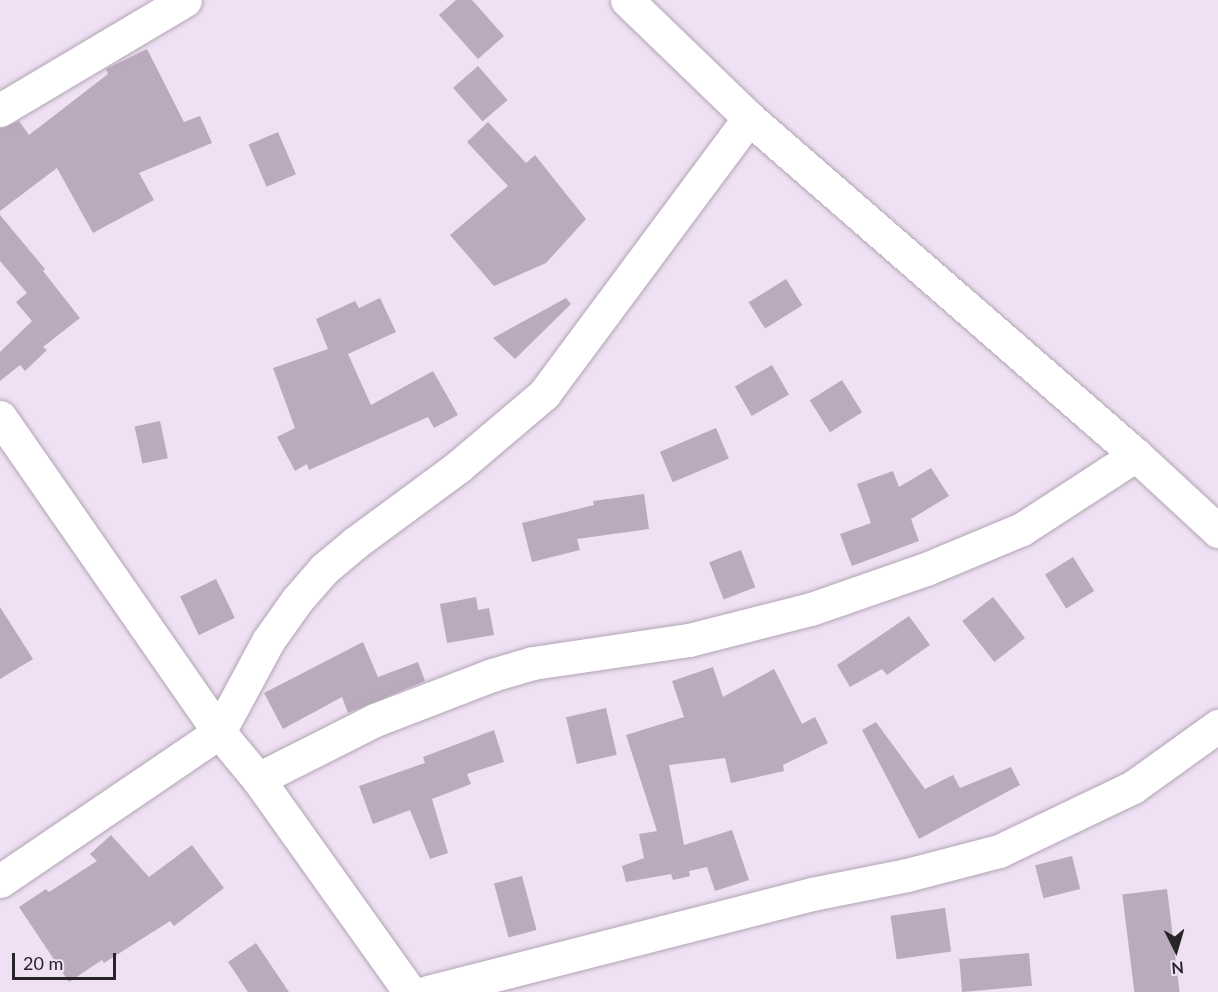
<!DOCTYPE html>
<style>
body{margin:0}
#map{position:relative;width:1218px;height:992px;overflow:hidden;background:#efe1f3;font-family:Lato,sans-serif}
div>[style]{position:absolute}
[style*='--x']{left:calc(var(--x)*1px);top:calc(var(--y)*1px);width:calc(var(--w)*1px);rotate:calc(var(--a)*1deg)}
.building>*{inset:0;background:#b9abbc;transform-origin:0 0}
.roads{filter:drop-shadow(0 0 2px #b2a4b5) drop-shadow(0 0 2px #b2a4b5)}
.minor>*{height:33px;margin:-16.5px;padding:0 16.5px;transform-origin:16.5px;border-radius:16.5px;background:#fff}
span{translate:-50% -50%;white-space:nowrap;text-align:center;line-height:1.15;-webkit-text-stroke:4.5px #efe1f3;paint-order:stroke}
.north{position:absolute;left:1146px;top:920px;width:60px;height:60px;-webkit-text-stroke:4px #efe1f3;paint-order:stroke;rotate:175deg;font-size:16px;font-weight:700;line-height:24px;text-align:center;color:#282229}
.north::after{content:'';display:block;margin:auto;width:21px;height:27px;background:#282229;clip-path:polygon(50% 0,100% 100%,50% 72%,0 100%)}
.scale{position:absolute;left:12px;top:953px;width:104px;height:27px;box-sizing:border-box;border:3px solid #282229;border-top:0;padding-left:8px;font-size:18px;line-height:21px;white-space:nowrap;color:#282229;-webkit-text-stroke:4px #efe1f3;paint-order:stroke}
</style>
<div id="map">
<div class="building">
<i style="clip-path:polygon(456px 0,472px 0,504px 36px,478px 59px,439px 15px)"></i>
<i style="clip-path:polygon(147px 49px,184px 122px,200px 116px,212px 143px,139px 173px,154px 200px,93px 233px,57px 168px,0 211px,0 129px,19px 121px,29px 135px,108px 74px,106px 69px)"></i>
<i style="left:478px;top:66px;width:45px;height:33px;rotate:49deg"></i>
<i style="clip-path:polygon(488px 122px,526px 163px,535px 155px,586px 219px,546px 263px,494px 286px,450px 235px,508px 186px,467px 142px)"></i>
<i style="left:278px;top:132px;width:46px;height:32px;rotate:67deg"></i>
<i style="clip-path:polygon(0 215px,45px 269px,43px 271px,80px 318px,43px 347px,47px 350px,25px 371px,20px 365px,0 381px,0 352px,32px 321px,16px 302px,27px 293px,0 261px)"></i>
<i style="left:786px;top:279px;width:31px;height:44px;rotate:58deg"></i>
<i style="clip-path:polygon(380px 298px,396px 332px,348px 354px,371px 405px,433px 371px,458px 415px,434px 428px,428px 417px,309px 470px,307px 464px,295px 471px,277px 437px,295px 428px,273px 368px,328px 349px,316px 319px,355px 301px,359px 308px)"></i>
<i style="clip-path:polygon(566px 298px,571px 304px,515px 359px,493px 338px)"></i>
<i style="left:772px;top:365px;width:34px;height:43px;rotate:60deg"></i>
<i style="left:842px;top:380px;width:38px;height:38px;rotate:58deg"></i>
<i style="left:160px;top:421px;width:38px;height:26px;rotate:78deg"></i>
<i style="left:716px;top:428px;width:33px;height:61px;rotate:67deg"></i>
<i style="clip-path:polygon(931px 468px,949px 496px,911px 519px,919px 541px,852px 566px,840px 534px,871px 523px,857px 484px,893px 471px,899px 487px)"></i>
<i style="clip-path:polygon(644px 494px,649px 529px,577px 539px,580px 550px,532px 562px,522px 523px,594px 505px,593px 501px)"></i>
<i style="left:741px;top:550px;width:40px;height:34px;rotate:69deg"></i>
<i style="left:1073px;top:557px;width:40px;height:33px;rotate:58deg"></i>
<i style="left:216px;top:579px;width:43px;height:40px;rotate:64deg"></i>
<i style="clip-path:polygon(476px 597px,478px 610px,489px 608px,494px 635px,447px 643px,440px 604px)"></i>
<i style="left:993px;top:597px;width:52px;height:39px;rotate:52deg"></i>
<i style="clip-path:polygon(0 607px,33px 659px,0 679px)"></i>
<i style="clip-path:polygon(909px 616px,930px 645px,887px 675px,882px 669px,850px 687px,837px 665px)"></i>
<i style="clip-path:polygon(363px 642px,378px 677px,418px 662px,425px 681px,348px 713px,342px 697px,283px 729px,264px 693px)"></i>
<i style="clip-path:polygon(713px 667px,723px 697px,774px 669px,802px 724px,815px 717px,828px 743px,783px 765px,784px 771px,731px 783px,725px 758px,669px 765px,684px 845px,732px 830px,749px 880px,715px 891px,707px 867px,689px 871px,690px 876px,673px 880px,671px 874px,626px 882px,622px 866px,644px 858px,639px 834px,657px 831px,626px 735px,684px 717px,672px 681px)"></i>
<i style="left:606px;top:708px;width:48px;height:41px;rotate:77deg"></i>
<i style="clip-path:polygon(876px 722px,925px 789px,953px 775px,960px 788px,1011px 767px,1020px 785px,919px 839px,862px 730px)"></i>
<i style="clip-path:polygon(494px 730px,504px 762px,467px 774px,471px 784px,432px 799px,448px 853px,430px 859px,410px 810px,373px 824px,359px 786px,425px 763px,423px 757px)"></i>
<i style="clip-path:polygon(111px 835px,149px 877px,192px 845px,224px 888px,174px 926px,170px 921px,104px 963px,102px 960px,69px 982px,19px 907px,46px 889px,49px 892px,97px 861px,90px 854px)"></i>
<i style="left:1072px;top:856px;width:34px;height:38px;rotate:76deg"></i>
<i style="left:522px;top:876px;width:56px;height:29px;rotate:75deg"></i>
<i style="left:1167px;top:889px;width:104px;height:45px;rotate:83deg"></i>
<i style="left:945px;top:908px;width:44px;height:55px;rotate:82deg"></i>
<i style="clip-path:polygon(256px 943px,289px 992px,248px 992px,228px 962px)"></i>
<i style="left:1029px;top:953px;width:33px;height:70px;rotate:85deg"></i>
</div>
<div class="roads">
<div class="minor">
<i style="--x:627;--y:0;--w:170;--a:44"></i>
<i style="--x:749;--y:118;--w:513;--a:41.05"></i>
<i style="--x:1136;--y:455;--w:112;--a:42.8"></i>
<i style="--x:0;--y:110;--w:215;--a:-30.7"></i>
<i style="--x:0;--y:417;--w:384;--a:55.2"></i>
<i style="--x:219;--y:732;--w:61;--a:50.3"></i>
<i style="--x:258;--y:779;--w:262;--a:54.5"></i>
<i style="--x:258;--y:779;--w:131;--a:-26.8"></i>
<i style="--x:375;--y:720;--w:125;--a:-21"></i>
<i style="--x:492;--y:675;--w:43;--a:-16.3"></i>
<i style="--x:533;--y:663;--w:158;--a:-8.4"></i>
<i style="--x:689;--y:640;--w:126;--a:-14.3"></i>
<i style="--x:811;--y:609;--w:122;--a:-19.2"></i>
<i style="--x:926;--y:569;--w:104;--a:-22.6"></i>
<i style="--x:1022;--y:529;--w:136;--a:-33"></i>
<i style="--x:0;--y:881;--w:265;--a:-34.2"></i>
<i style="--x:219;--y:732;--w:103;--a:-61.7"></i>
<i style="--x:268;--y:641;--w:50;--a:-54.7"></i>
<i style="--x:297;--y:600;--w:41;--a:-48.9"></i>
<i style="--x:324;--y:569;--w:40;--a:-40"></i>
<i style="--x:355;--y:543;--w:128;--a:-36.4"></i>
<i style="--x:458;--y:467;--w:113;--a:-40.3"></i>
<i style="--x:544;--y:394;--w:344;--a:-53.4"></i>
<i style="--x:428;--y:992;--w:396;--a:-14.3"></i>
<i style="--x:812;--y:894;--w:97;--a:-11.3"></i>
<i style="--x:907;--y:875;--w:95;--a:-14.6"></i>
<i style="--x:999;--y:851;--w:148;--a:-25.5"></i>
<i style="--x:1133;--y:787;--w:105;--a:-35.7"></i>
</div>
</div>
<div class="north">N</div>
<div class="scale">20 m</div>
</div>
